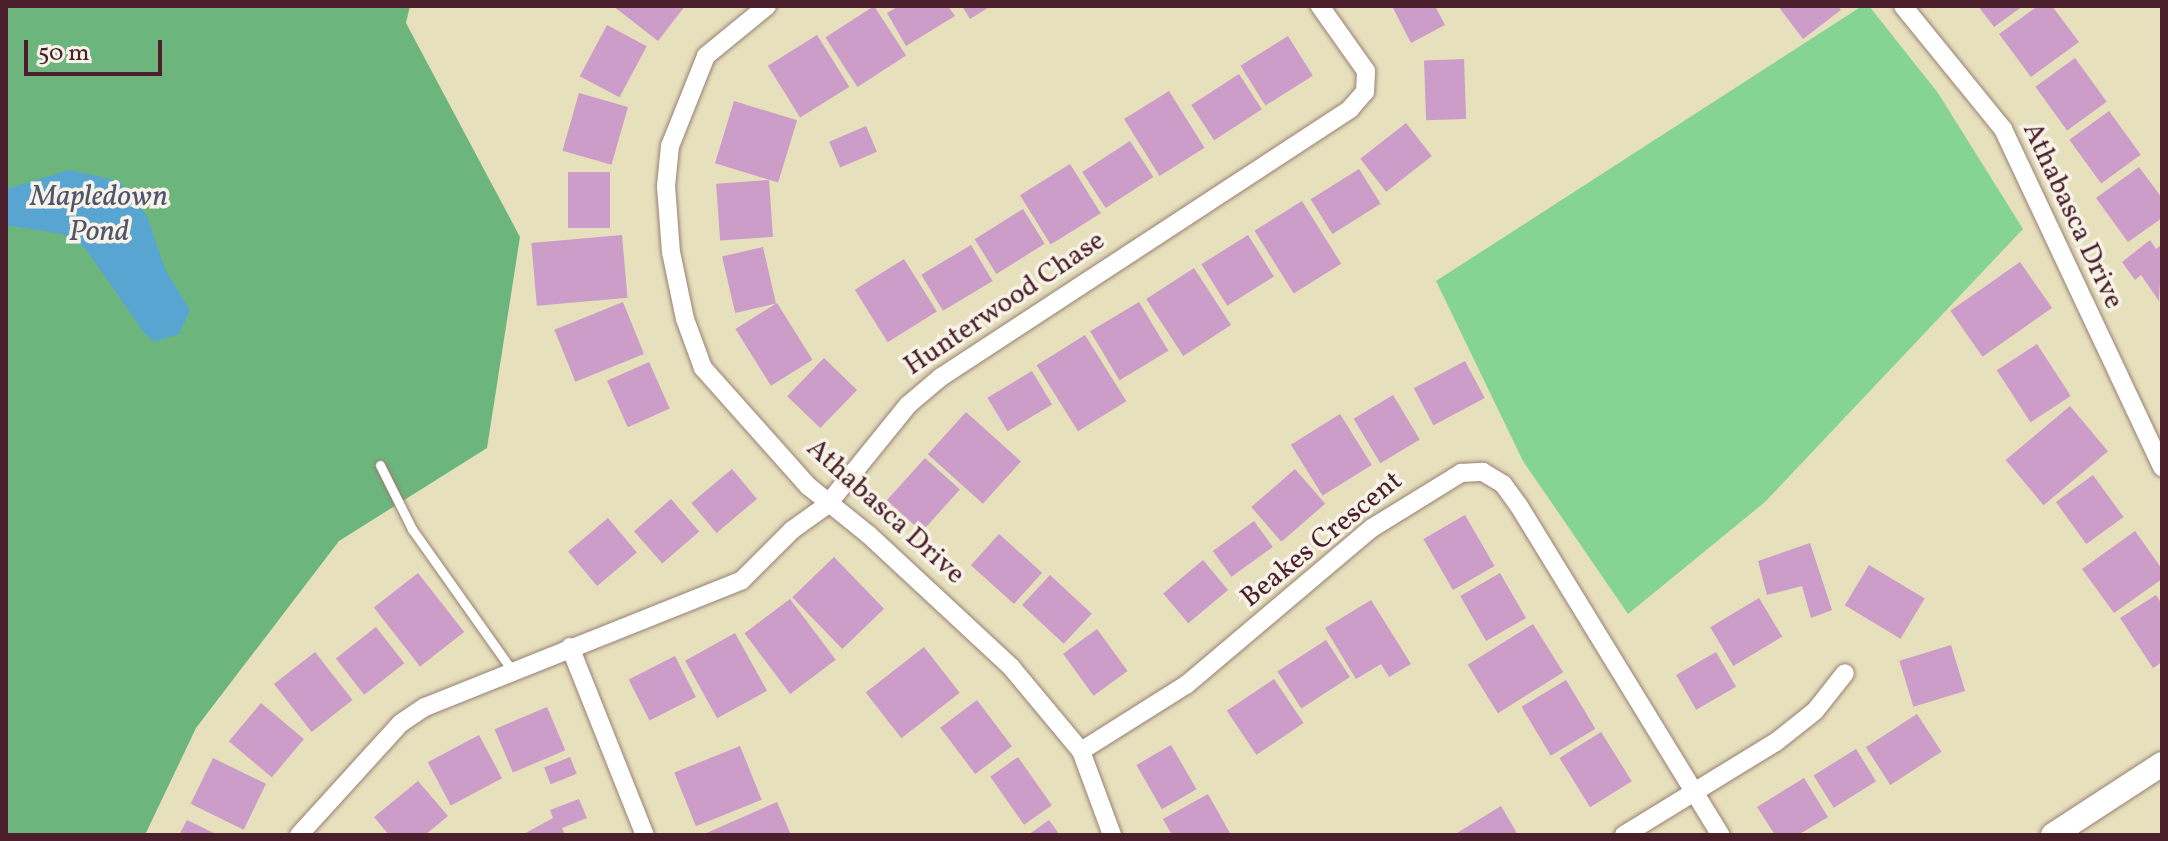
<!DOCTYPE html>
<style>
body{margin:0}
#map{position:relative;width:2168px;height:841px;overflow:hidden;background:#e7e0bd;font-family:Vollkorn,serif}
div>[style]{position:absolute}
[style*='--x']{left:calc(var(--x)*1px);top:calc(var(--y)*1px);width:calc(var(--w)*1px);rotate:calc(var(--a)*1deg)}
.green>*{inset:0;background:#85d493}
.forest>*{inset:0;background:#6cb67d}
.water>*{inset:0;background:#59a5d2}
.building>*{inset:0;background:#cb9dc8;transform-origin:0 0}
.roads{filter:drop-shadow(0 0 2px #988074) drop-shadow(0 0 2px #988074)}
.service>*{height:9px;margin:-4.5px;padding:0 4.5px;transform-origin:4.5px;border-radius:4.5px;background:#fff}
.minor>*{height:18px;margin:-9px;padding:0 9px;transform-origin:9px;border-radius:9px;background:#fff}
.secondary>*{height:24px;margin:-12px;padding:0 12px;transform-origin:12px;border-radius:12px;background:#fff}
span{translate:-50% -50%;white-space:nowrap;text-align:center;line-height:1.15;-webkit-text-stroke:7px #f7f3e8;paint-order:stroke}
.street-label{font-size:28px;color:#4a1f2b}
.water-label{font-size:30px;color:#50556e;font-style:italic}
.frame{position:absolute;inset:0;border:8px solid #4a1f2b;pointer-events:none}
.scale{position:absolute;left:24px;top:40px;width:138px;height:36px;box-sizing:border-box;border:4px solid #4a1f2b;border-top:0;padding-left:10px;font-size:24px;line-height:28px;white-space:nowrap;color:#4a1f2b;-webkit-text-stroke:6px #f7f3e8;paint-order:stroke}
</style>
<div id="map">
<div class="green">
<i style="clip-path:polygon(1862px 6px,1869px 6px,1938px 93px,2023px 229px,1765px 502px,1628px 614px,1523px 461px,1436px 281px)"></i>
</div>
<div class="forest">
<i style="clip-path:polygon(6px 6px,410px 6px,406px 23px,520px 237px,487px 448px,339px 541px,196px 728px,145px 835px,6px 835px)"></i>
</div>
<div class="water">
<i style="clip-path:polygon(69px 170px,119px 181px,147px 216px,165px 269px,190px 310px,179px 334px,154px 342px,145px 334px,85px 248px,62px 234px,6px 225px,6px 189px)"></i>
</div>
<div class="building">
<i style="clip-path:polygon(613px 6px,685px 6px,658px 41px)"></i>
<i style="left:874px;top:6px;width:59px;height:58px;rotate:57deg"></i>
<i style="clip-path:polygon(899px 6px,948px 6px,955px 16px,906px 46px,887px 13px)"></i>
<i style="clip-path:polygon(962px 6px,991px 6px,970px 19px)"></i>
<i style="clip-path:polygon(1392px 6px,1435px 6px,1445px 25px,1411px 43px)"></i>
<i style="clip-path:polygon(1778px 6px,1838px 6px,1841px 10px,1803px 39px)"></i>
<i style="clip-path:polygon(1978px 6px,2023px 6px,1994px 27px)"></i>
<i style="clip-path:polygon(2038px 6px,2052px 6px,2079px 42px,2031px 77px,1999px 34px)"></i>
<i style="left:607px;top:25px;width:45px;height:58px;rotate:28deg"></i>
<i style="left:817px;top:35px;width:61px;height:58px;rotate:58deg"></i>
<i style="left:1288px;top:36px;width:47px;height:56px;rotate:58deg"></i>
<i style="left:2075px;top:58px;width:54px;height:49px;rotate:54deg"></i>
<i style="left:1464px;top:59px;width:60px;height:40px;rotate:88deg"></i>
<i style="left:1239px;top:74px;width:42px;height:57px;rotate:57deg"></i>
<i style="left:1169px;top:91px;width:67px;height:53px;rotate:58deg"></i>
<i style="left:579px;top:93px;width:51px;height:60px;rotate:16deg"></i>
<i style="left:734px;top:101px;width:66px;height:65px;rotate:17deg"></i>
<i style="left:2109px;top:111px;width:54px;height:49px;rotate:54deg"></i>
<i style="left:1406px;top:123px;width:42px;height:58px;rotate:52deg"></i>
<i style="left:866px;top:126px;width:28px;height:40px;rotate:67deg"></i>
<i style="left:1130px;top:141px;width:43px;height:57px;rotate:57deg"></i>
<i style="left:1070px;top:164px;width:58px;height:59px;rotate:58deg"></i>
<i style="clip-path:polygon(2139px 167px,2162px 198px,2162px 218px,2128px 242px,2096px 198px)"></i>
<i style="left:1359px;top:169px;width:41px;height:57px;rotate:58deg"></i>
<i style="left:610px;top:172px;width:56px;height:42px;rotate:90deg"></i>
<i style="left:769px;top:180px;width:57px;height:53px;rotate:86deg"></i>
<i style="left:1302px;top:201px;width:74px;height:56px;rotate:58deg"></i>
<i style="left:1023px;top:209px;width:41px;height:57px;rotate:58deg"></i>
<i style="left:622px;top:235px;width:63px;height:91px;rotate:85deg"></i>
<i style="left:1248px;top:235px;width:49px;height:55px;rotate:58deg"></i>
<i style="clip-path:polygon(2150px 240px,2156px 249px,2162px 244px,2159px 301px,2141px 275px,2135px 280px,2122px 262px)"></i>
<i style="left:971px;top:245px;width:42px;height:58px;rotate:59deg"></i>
<i style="left:763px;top:247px;width:58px;height:42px;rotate:77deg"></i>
<i style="left:904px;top:259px;width:62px;height:58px;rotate:58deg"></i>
<i style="left:2020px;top:262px;width:56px;height:85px;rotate:55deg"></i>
<i style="left:1194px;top:268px;width:68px;height:57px;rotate:57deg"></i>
<i style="left:623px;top:302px;width:56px;height:74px;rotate:68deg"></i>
<i style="left:1139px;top:302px;width:57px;height:57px;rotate:59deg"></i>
<i style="left:777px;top:303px;width:67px;height:49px;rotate:58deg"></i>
<i style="left:1085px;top:335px;width:78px;height:57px;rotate:58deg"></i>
<i style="left:2037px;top:344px;width:62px;height:48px;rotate:57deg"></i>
<i style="left:824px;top:358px;width:46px;height:53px;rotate:44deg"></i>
<i style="left:1465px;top:361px;width:42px;height:58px;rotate:62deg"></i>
<i style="left:649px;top:362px;width:51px;height:46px;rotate:66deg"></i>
<i style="left:1032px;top:371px;width:39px;height:52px;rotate:59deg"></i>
<i style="left:1393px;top:395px;width:52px;height:46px;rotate:59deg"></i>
<i style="left:2070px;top:406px;width:59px;height:84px;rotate:50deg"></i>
<i style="left:966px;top:412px;width:74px;height:57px;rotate:42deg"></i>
<i style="left:1340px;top:414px;width:60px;height:58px;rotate:58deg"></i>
<i style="left:925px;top:458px;width:47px;height:57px;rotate:42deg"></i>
<i style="left:732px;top:469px;width:39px;height:53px;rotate:50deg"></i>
<i style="left:1295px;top:469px;width:46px;height:58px;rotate:49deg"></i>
<i style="left:2093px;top:475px;width:52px;height:46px;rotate:54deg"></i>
<i style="left:671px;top:499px;width:43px;height:49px;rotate:49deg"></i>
<i style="left:1465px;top:515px;width:59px;height:48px;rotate:60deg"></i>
<i style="left:608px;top:518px;width:45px;height:52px;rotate:50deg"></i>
<i style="left:1254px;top:521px;width:32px;height:51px;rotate:54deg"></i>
<i style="clip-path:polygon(2135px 531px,2162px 569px,2162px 579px,2114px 613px,2082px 569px)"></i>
<i style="left:999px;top:534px;width:58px;height:42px;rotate:42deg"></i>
<i style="clip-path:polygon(1810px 543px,1832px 610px,1811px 618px,1802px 586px,1767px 595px,1758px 561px)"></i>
<i style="left:834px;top:557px;width:72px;height:58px;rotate:46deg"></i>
<i style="left:1203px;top:560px;width:39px;height:52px;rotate:50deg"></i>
<i style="left:1869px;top:565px;width:65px;height:47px;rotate:31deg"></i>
<i style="left:418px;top:573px;width:75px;height:56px;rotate:52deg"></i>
<i style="left:1500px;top:573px;width:52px;height:46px;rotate:60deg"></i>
<i style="left:1050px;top:575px;width:57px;height:41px;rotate:43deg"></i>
<i style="clip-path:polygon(2156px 595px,2162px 604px,2162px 662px,2153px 668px,2120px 618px)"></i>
<i style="left:1759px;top:598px;width:45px;height:57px;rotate:59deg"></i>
<i style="left:790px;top:599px;width:76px;height:57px;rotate:53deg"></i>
<i style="clip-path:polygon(1371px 600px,1411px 664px,1389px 677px,1381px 664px,1356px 679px,1325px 628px)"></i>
<i style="left:1533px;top:624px;width:57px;height:77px;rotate:58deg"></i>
<i style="left:376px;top:627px;width:46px;height:51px;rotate:52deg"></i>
<i style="left:1097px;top:629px;width:52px;height:42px;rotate:54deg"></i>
<i style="left:735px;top:633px;width:66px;height:57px;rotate:61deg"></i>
<i style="left:1326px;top:640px;width:44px;height:58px;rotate:57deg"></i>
<i style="left:1951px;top:645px;width:48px;height:54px;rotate:73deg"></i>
<i style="left:924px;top:647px;width:58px;height:74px;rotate:52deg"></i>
<i style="left:315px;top:652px;width:61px;height:52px;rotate:52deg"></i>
<i style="left:1716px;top:652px;width:40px;height:46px;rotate:60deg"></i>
<i style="left:675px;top:656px;width:46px;height:52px;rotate:63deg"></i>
<i style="left:1274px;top:679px;width:53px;height:57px;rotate:56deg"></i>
<i style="left:1566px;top:680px;width:57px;height:52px;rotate:59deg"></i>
<i style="left:977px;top:700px;width:58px;height:46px;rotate:53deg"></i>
<i style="left:261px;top:703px;width:56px;height:50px;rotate:40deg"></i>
<i style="left:547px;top:707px;width:47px;height:57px;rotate:67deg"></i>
<i style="left:1917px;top:714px;width:45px;height:61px;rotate:57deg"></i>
<i style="left:1601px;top:732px;width:58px;height:49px;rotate:58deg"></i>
<i style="left:479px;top:735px;width:49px;height:58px;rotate:62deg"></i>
<i style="left:1171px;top:745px;width:51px;height:40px;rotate:60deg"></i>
<i style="left:740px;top:746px;width:58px;height:71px;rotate:68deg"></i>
<i style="left:1856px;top:749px;width:38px;height:50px;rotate:58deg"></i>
<i style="left:570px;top:757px;width:18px;height:28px;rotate:68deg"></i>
<i style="left:1018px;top:757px;width:59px;height:34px;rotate:55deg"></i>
<i style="left:213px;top:758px;width:59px;height:51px;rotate:26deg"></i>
<i style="clip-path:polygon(1804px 778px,1828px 817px,1798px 835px,1775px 835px,1757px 807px)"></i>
<i style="clip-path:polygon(418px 781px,448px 816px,425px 835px,389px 835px,374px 817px)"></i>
<i style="clip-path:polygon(1208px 794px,1231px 835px,1172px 835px,1163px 819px)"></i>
<i style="clip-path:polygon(579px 799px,587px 818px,562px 828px,565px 835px,522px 835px,553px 818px,550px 810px)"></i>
<i style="clip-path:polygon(777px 802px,791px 835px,702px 835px)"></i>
<i style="clip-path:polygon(1501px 806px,1518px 835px,1459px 835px,1457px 833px)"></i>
<i style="clip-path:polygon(187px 820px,218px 835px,179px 835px)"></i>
<i style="clip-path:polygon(1049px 820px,1060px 835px,1028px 835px)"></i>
</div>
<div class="roads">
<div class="service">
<i style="--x:380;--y:465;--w:72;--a:63.4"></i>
<i style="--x:412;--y:529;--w:176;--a:54.7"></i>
</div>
<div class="minor">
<i style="--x:767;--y:6;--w:79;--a:140.7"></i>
<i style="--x:706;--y:56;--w:97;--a:111.8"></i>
<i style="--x:670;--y:146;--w:40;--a:95.7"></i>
<i style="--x:666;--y:186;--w:66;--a:85.7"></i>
<i style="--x:671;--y:252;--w:68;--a:78.2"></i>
<i style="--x:685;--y:319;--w:52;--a:69.8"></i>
<i style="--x:703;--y:368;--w:158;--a:48.3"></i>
<i style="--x:808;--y:486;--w:78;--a:38.8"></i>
<i style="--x:869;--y:535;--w:194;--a:42.9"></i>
<i style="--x:1011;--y:667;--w:109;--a:50.2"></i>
<i style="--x:1081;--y:751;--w:90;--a:69.7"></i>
<i style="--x:1903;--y:6;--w:159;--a:50.9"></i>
<i style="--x:2003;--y:129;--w:374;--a:64.8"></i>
<i style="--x:570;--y:647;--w:202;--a:68.3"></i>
<i style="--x:1081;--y:751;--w:124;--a:-32.2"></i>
<i style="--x:1186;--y:685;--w:243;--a:-40.2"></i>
<i style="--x:1372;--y:528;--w:105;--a:-31.7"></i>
<i style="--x:1461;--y:473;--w:22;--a:-3"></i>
<i style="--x:1483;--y:472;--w:23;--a:31"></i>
<i style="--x:1503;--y:484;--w:27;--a:54"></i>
<i style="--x:1519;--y:506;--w:386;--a:58.5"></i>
<i style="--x:299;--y:835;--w:151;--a:-47.7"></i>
<i style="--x:401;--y:723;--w:29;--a:-34"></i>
<i style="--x:425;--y:707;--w:341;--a:-21.8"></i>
<i style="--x:742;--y:580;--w:71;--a:-45"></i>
<i style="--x:792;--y:530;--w:43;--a:-35.5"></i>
<i style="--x:827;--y:505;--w:129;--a:-51"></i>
<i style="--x:908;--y:405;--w:43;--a:-40.3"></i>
<i style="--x:941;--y:377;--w:489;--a:-33.2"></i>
<i style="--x:1350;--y:109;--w:23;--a:-49"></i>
<i style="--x:1365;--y:92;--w:21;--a:-87"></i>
<i style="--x:1366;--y:71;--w:80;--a:-125.3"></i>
<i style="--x:1624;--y:835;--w:178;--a:-31.5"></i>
<i style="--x:1776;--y:742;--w:50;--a:-38.5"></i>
<i style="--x:1815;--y:711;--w:48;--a:-51.7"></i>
</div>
<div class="secondary">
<i style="--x:2053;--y:835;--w:130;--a:-33.1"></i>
</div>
</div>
<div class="street-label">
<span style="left:2072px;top:216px;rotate:65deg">Athabasca Drive</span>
<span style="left:1005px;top:304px;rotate:-34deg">Hunterwood Chase</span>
<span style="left:885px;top:512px;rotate:42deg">Athabasca Drive</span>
<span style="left:1322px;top:540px;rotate:-39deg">Beakes Crescent</span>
</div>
<div class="water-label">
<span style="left:99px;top:214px">Mapledown<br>Pond</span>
</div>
<div class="frame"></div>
<div class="scale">50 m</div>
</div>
